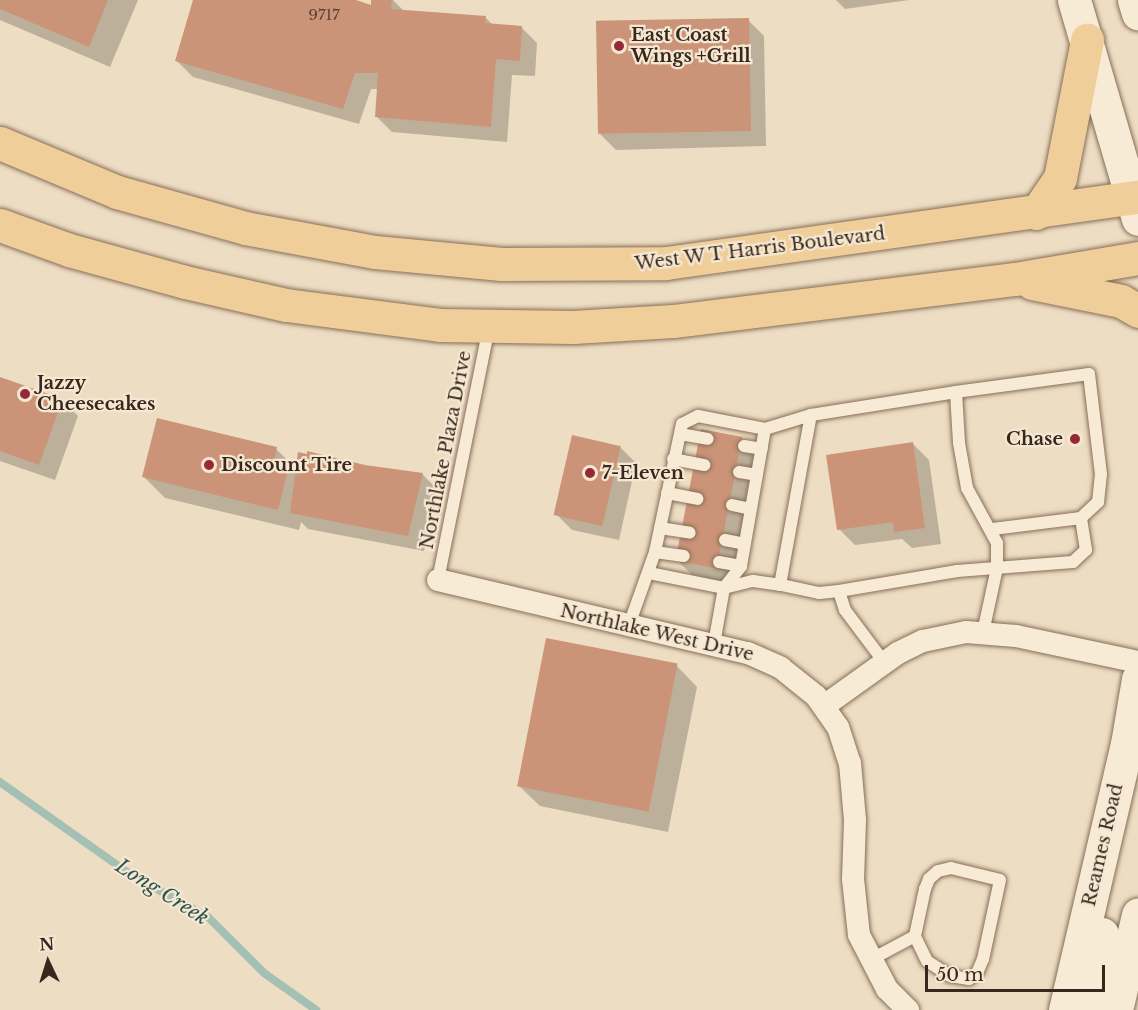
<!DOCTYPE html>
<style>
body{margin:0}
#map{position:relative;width:1138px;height:1010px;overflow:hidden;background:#edddc2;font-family:"Libre Baskerville",serif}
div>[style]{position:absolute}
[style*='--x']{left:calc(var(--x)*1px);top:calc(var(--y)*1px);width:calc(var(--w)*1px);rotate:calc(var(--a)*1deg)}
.shadow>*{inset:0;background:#0003}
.stream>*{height:8px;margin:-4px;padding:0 4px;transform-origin:4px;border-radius:4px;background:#a4c0b5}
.building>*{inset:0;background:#cb9478;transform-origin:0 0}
.roads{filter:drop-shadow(0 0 2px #876e59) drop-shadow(0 0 2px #876e59)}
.service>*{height:12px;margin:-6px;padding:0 6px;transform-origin:6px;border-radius:6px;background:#f8ebd5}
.minor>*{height:22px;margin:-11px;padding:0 11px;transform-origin:11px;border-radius:11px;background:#f8ebd5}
.secondary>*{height:33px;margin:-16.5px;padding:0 16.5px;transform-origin:16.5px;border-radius:16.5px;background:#f8ebd5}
.primary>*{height:33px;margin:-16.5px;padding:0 16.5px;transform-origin:16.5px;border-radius:16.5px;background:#f0ce9a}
.dots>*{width:16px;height:16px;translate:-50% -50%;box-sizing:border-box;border:3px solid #f5e7d1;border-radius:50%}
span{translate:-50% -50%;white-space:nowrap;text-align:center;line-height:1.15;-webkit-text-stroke:4.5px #f5e7d1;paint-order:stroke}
.number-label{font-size:15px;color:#5c4334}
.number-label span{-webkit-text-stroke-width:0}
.poi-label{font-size:18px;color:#37281d;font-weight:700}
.left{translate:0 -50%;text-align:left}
.right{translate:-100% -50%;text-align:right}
.street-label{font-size:18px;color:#37281d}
.water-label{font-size:20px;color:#2d5650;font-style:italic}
.north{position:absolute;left:18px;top:932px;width:60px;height:60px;-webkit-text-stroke:4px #f5e7d1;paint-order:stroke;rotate:356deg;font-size:16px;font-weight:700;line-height:24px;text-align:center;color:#37281d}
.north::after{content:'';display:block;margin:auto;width:21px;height:27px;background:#37281d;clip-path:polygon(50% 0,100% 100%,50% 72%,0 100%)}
.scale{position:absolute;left:925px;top:965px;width:180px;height:27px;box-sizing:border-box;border:3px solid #37281d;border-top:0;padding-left:8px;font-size:18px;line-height:21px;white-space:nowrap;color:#37281d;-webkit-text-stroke:4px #f5e7d1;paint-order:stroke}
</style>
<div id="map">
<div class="shadow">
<i style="clip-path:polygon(0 0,138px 0,110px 67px,0 20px)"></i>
<i style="clip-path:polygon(195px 0,352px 0,372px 7px,373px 0,393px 0,405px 12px,485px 17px,493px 25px,521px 27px,537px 43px,535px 76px,512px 75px,507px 142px,392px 132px,376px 116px,379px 89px,371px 89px,359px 124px,193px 77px,177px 61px)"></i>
<i style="clip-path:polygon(836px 0,909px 0,845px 9px)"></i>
<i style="clip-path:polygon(748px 20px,764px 36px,766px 146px,616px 150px,600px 134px)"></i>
<i style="clip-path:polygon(0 379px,62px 400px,78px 416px,55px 480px,0 461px)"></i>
<i style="clip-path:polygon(741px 438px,757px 455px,731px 583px,692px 575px,676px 559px)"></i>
<i style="clip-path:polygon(913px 444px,929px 460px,941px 544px,912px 548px,902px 539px,855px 545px,839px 529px)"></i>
<i style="clip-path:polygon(620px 447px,636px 463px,619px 540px,572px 530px,556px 514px)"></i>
<i style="clip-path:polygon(276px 449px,298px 470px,365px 467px,422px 474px,438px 490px,424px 551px,308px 529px,301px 522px,299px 530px,165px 498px,144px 477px)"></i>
<i style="clip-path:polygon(676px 665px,697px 687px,668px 832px,540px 806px,518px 785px)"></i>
</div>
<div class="stream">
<i style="--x:0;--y:782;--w:163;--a:35.3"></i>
<i style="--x:133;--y:876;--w:85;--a:28.7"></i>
<i style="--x:208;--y:917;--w:79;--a:45"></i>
<i style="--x:264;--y:973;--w:64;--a:35.4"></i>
</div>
<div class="building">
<i style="clip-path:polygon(0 0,108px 0,89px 47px,0 9px)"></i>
<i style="clip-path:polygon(193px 0,356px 0,371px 5px,371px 0,392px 0,391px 9px,486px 16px,485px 23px,522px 26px,520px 61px,496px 59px,491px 127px,375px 117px,378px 73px,355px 73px,343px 109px,175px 61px)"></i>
<i style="left:749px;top:18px;width:113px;height:153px;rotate:89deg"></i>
<i style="clip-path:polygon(0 377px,63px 399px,39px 465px,0 451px)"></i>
<i style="clip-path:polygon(157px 418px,277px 447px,273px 466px,288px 470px,278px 510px,142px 477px)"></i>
<i style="left:701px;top:429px;width:42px;height:134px;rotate:11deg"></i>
<i style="left:572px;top:435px;width:50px;height:82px;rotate:13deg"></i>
<i style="clip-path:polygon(913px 442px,925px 528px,894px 532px,893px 522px,837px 530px,826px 455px)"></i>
<i style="clip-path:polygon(307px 451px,365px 465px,423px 473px,408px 536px,290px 513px,298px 452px,307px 454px)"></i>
<i style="left:546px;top:638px;width:134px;height:151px;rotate:11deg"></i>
</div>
<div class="roads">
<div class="service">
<i style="--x:956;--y:392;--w:134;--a:-7.7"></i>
<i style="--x:1089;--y:374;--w:101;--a:83.2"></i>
<i style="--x:1101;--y:474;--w:28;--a:96"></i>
<i style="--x:1098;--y:502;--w:23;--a:137"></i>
<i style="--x:1081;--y:518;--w:89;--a:172.9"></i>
<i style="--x:680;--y:434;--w:28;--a:10"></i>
<i style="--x:744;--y:446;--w:18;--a:9"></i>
<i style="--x:673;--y:459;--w:32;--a:11"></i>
<i style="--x:739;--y:472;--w:18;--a:9"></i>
<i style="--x:667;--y:493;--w:31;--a:11"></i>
<i style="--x:732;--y:505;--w:19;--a:12"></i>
<i style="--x:660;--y:528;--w:30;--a:9"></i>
<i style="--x:725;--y:540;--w:20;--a:11"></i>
<i style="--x:655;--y:552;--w:29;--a:8"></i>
<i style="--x:719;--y:562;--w:22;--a:10"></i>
<i style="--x:649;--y:573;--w:76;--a:11.3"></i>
<i style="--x:724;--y:588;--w:30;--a:-14"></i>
<i style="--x:753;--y:581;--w:27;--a:8"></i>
<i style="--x:438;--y:580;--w:257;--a:-78.6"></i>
<i style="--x:839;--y:591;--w:20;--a:174"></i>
<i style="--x:819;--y:593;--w:40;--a:-168"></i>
<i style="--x:780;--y:585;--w:173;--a:-79.7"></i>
<i style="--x:811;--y:415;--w:147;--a:-9"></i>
<i style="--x:956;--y:392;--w:51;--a:86.6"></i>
<i style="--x:959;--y:443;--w:46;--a:79.9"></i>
<i style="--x:967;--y:488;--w:63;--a:61.4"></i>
<i style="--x:997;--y:543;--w:25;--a:90"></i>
<i style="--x:997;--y:568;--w:66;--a:102.3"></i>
<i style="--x:629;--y:625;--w:77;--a:-70.4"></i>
<i style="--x:655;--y:552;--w:131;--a:-78.1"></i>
<i style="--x:682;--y:424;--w:18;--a:-27"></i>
<i style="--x:698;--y:416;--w:68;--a:11"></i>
<i style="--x:765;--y:429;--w:48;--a:-16.9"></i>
<i style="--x:714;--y:644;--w:57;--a:-79.9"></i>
<i style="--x:724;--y:588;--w:28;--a:-52"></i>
<i style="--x:741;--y:566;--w:139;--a:-80.1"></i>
<i style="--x:884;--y:662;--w:65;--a:-126.9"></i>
<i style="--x:845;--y:610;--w:20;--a:-108"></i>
<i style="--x:839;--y:591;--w:120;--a:-9.6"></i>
<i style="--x:957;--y:571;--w:116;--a:-4.4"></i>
<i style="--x:1073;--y:562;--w:18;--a:-43"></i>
<i style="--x:1086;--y:550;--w:32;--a:-99"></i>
<i style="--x:870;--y:960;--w:51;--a:-28.1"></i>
<i style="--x:915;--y:936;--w:48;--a:-78"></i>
<i style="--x:925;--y:889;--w:11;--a:-68"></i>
<i style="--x:929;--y:879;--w:12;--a:-42"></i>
<i style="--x:938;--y:871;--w:13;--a:-13"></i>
<i style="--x:951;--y:868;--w:50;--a:13.8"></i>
<i style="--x:1000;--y:880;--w:81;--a:102.1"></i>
<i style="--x:983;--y:959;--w:15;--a:113"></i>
<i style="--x:977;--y:973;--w:10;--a:143"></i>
<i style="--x:969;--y:979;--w:19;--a:-171"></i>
<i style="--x:950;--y:976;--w:27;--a:-147"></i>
<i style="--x:927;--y:961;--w:28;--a:-116"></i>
</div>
<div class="minor">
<i style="--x:438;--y:580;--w:318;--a:13.3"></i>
<i style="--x:748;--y:653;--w:36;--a:24"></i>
<i style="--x:781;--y:668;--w:45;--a:38.7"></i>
<i style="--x:816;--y:696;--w:38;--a:55"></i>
<i style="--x:838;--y:727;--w:38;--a:72"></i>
<i style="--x:850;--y:763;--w:57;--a:85"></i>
<i style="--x:855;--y:820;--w:59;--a:91.9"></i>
<i style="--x:853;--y:879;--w:56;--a:83.9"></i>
<i style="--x:859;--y:935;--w:61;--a:62.6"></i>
<i style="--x:887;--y:989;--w:30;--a:45"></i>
<i style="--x:824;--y:706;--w:91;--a:-35.6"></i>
<i style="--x:898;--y:653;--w:28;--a:-26"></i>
<i style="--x:923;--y:641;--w:44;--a:-11.8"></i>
<i style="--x:966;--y:632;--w:50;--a:4.6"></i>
<i style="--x:1016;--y:636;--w:125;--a:12"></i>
</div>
<div class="secondary">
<i style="--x:1074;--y:0;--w:228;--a:73.7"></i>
<i style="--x:1134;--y:0;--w:14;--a:73"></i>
<i style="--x:1065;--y:1010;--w:273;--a:-76.9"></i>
<i style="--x:1127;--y:744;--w:66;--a:-80.4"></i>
<i style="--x:1093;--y:1010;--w:17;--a:-97"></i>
<i style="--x:1091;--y:993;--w:60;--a:-79.4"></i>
<i style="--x:1116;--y:1010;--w:98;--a:-77"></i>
</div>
<div class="primary">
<i style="--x:0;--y:143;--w:127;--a:22.7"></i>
<i style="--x:117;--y:192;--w:133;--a:15.7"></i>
<i style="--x:245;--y:228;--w:132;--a:10.5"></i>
<i style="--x:375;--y:252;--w:127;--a:5.4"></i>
<i style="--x:501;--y:264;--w:165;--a:-0.3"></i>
<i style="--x:666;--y:263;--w:477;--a:-8"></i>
<i style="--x:1036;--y:213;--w:42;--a:-55.6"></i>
<i style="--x:1060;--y:178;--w:141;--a:-78.9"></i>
<i style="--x:0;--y:225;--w:73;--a:19.9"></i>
<i style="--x:69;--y:250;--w:120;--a:15.4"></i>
<i style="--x:185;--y:282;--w:104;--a:12.8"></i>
<i style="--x:286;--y:305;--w:155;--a:7.4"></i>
<i style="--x:440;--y:325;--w:133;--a:0.9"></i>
<i style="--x:573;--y:327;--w:100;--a:-3.4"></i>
<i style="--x:673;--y:321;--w:345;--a:-7"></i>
<i style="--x:1015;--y:279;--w:125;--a:-9.7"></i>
<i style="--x:1032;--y:283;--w:91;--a:11.4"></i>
<i style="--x:1121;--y:301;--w:20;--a:30"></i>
</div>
</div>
<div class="dots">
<i style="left:619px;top:46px;background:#952a34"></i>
<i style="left:25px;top:394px;background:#952a34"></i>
<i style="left:1075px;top:439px;background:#952a34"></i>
<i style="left:209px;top:465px;background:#952a34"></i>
<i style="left:590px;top:473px;background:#952a34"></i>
</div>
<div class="number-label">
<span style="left:324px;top:15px">9717</span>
</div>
<div class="poi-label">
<span class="left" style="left:631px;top:46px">East Coast<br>Wings +Grill</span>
<span class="left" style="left:37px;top:394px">Jazzy<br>Cheesecakes</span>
<span class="right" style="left:1063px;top:439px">Chase</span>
<span class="left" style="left:221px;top:465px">Discount Tire</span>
<span class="left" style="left:602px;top:473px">7-Eleven</span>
</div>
<div class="street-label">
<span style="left:760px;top:249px;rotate:-7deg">West W T Harris Boulevard</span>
<span style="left:446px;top:450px;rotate:-79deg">Northlake Plaza Drive</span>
<span style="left:657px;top:633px;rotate:13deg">Northlake West Drive</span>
<span style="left:1103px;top:845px;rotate:-77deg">Reames Road</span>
</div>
<div class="water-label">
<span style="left:162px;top:892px;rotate:32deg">Long Creek</span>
</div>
<div class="north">N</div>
<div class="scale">50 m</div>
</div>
